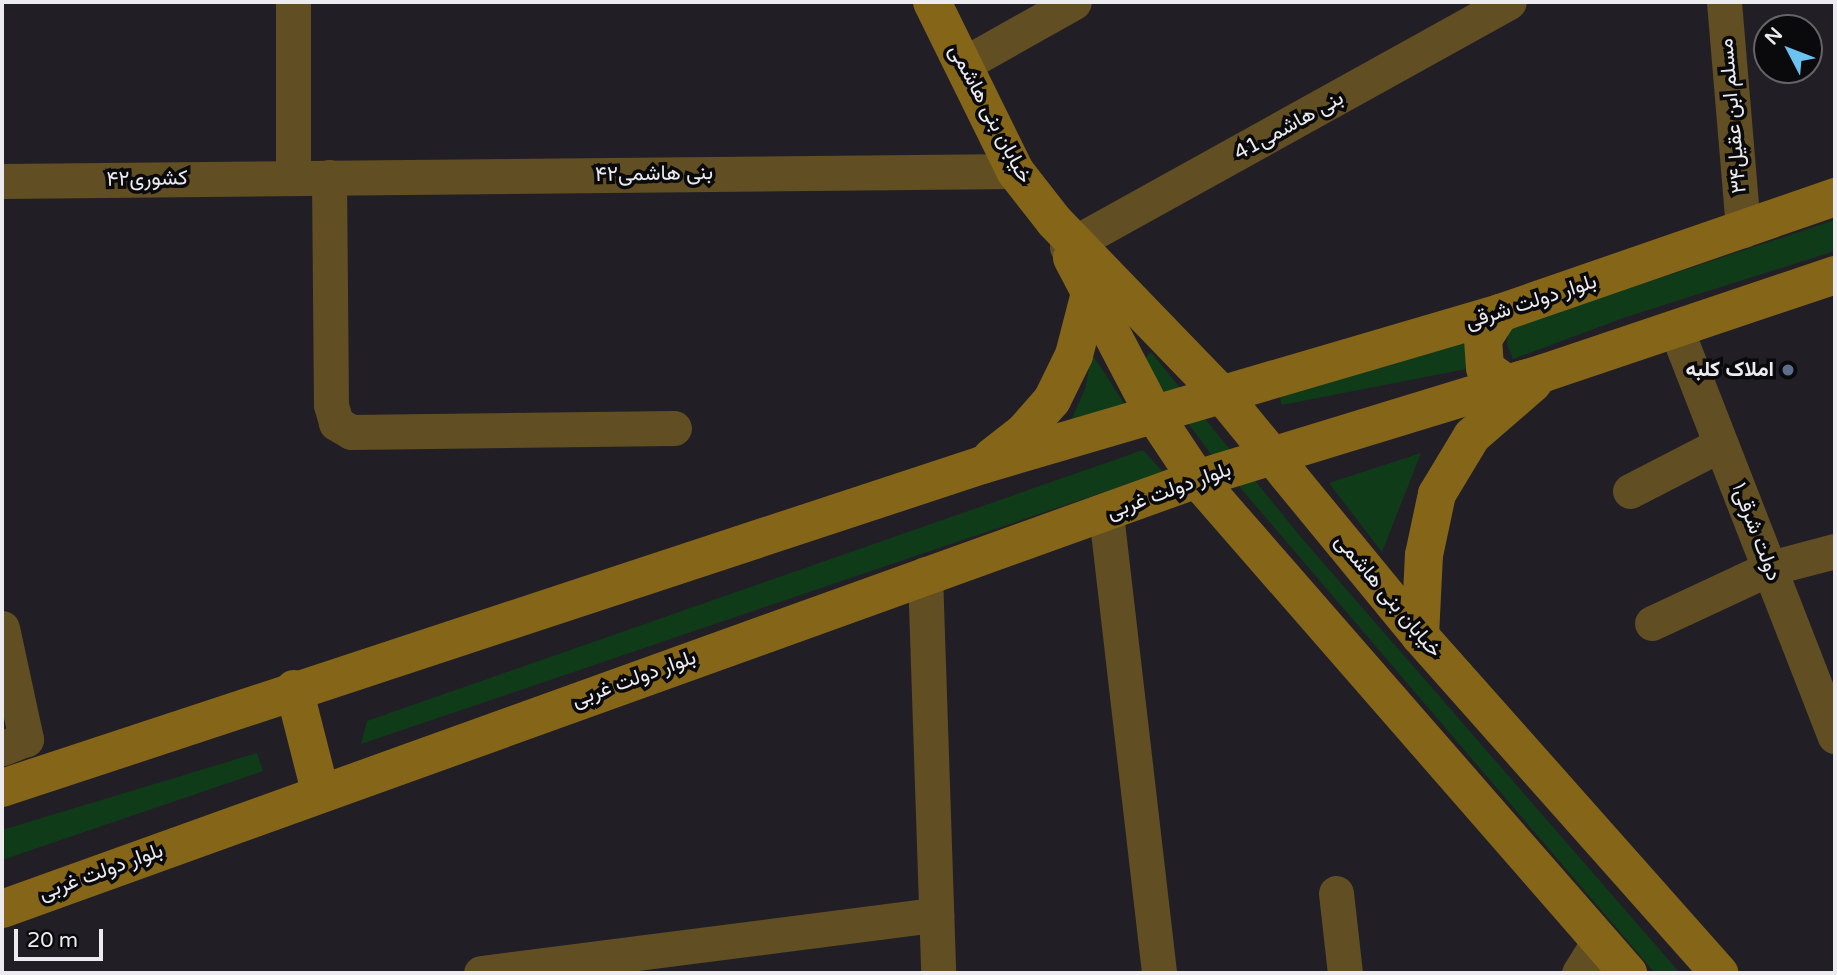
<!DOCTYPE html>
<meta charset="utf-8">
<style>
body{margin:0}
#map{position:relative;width:1837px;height:975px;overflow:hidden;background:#211f25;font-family:"Varela Round",Vazirmatn,sans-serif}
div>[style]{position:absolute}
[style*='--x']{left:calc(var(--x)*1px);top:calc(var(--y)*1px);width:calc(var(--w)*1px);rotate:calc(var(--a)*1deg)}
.green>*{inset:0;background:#103b19;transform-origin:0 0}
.minor>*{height:35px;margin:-17.5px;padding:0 17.5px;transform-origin:17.5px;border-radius:17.5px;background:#614e22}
.secondary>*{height:38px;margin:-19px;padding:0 19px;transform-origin:19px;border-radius:19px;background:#856618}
.dots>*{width:19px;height:19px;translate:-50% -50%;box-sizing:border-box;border:4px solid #0a0a0c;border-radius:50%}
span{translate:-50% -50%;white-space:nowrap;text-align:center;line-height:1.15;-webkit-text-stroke:7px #0a0a0c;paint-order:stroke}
.street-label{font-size:21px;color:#ecebef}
.poi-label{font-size:21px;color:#ecebef;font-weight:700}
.right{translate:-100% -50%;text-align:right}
.frame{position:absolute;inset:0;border:4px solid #ecebef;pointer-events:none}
.north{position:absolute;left:1753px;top:14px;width:70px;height:70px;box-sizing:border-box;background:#0a0a0c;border:2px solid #646467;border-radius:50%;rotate:312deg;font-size:19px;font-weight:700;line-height:28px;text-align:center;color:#ecebef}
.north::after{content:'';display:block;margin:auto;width:24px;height:32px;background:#6bc3f2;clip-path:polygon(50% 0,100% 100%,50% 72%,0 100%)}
.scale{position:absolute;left:14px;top:929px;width:89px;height:32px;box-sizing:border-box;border:4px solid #ecebef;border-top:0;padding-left:9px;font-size:21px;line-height:24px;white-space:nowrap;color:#ecebef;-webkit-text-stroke:5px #0a0a0c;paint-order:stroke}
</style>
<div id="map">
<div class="green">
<i style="clip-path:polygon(1835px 220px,1835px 251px,1626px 317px,1513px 359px,1507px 344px,1509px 328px)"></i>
<i style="left:1469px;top:342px;width:26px;height:196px;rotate:79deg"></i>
<i style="clip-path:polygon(1151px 352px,1299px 535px,1680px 973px,1655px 973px,1208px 450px,1142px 361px)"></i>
<i style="clip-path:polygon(1092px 354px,1129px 411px,1068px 427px,1085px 389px)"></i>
<i style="clip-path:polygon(1143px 450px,1163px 472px,361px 744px,367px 721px)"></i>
<i style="clip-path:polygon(1421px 453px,1382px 552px,1329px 483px)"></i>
<i style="clip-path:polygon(257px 753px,263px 771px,2px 860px,2px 830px)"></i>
</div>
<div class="minor">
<i style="--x:293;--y:2;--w:175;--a:90"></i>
<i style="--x:1724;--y:2;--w:229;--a:85.2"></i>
<i style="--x:964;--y:64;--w:126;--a:-29.4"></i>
<i style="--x:329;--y:177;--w:228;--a:89.5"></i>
<i style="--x:331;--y:405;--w:19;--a:74"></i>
<i style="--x:336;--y:423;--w:17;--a:31"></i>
<i style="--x:351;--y:432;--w:323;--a:-0.7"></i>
<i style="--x:2;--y:181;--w:1013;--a:-0.57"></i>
<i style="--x:1067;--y:247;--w:505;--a:-29"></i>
<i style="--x:1676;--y:329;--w:437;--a:68.7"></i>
<i style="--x:1630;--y:491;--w:102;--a:-27.3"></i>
<i style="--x:1106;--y:514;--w:462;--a:83.4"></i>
<i style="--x:925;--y:574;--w:399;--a:88.1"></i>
<i style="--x:1652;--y:623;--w:130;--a:-25"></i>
<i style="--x:1770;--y:568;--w:67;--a:-14.7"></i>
<i style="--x:2;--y:628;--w:114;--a:77.8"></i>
<i style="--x:26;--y:739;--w:26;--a:159"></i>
<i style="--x:1336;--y:893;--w:81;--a:83.6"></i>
<i style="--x:481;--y:973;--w:459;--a:-7.3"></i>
<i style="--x:1579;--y:973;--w:39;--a:-58"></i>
</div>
<div class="secondary">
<i style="--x:932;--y:2;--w:188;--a:63.8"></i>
<i style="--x:1015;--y:171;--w:63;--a:52"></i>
<i style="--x:1054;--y:221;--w:243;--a:46"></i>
<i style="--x:1223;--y:396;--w:310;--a:50.6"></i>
<i style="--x:1420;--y:636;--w:451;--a:48.4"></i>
<i style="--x:1072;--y:258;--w:178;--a:62.3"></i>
<i style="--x:1155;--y:416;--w:76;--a:56.3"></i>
<i style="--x:1197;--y:479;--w:656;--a:48.9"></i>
<i style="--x:1500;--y:313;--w:31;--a:123"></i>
<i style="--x:1483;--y:339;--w:29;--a:86"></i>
<i style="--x:1485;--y:368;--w:27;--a:36"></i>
<i style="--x:1507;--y:384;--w:19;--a:-16"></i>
<i style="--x:992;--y:457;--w:39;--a:-38"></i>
<i style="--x:1023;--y:433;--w:44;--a:-48.7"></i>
<i style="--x:1052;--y:400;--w:50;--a:-63.9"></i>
<i style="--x:1074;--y:355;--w:64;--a:-75.5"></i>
<i style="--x:1420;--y:636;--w:81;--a:-87.2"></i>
<i style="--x:1424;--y:555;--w:62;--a:-78"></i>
<i style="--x:1437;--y:494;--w:68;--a:-58.9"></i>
<i style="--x:1472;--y:436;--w:81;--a:-41"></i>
<i style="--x:294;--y:689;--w:105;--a:75.7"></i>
<i style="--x:2;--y:788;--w:1032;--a:-18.24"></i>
<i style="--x:982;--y:465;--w:540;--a:-16.35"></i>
<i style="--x:1500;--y:313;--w:355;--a:-19.1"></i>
<i style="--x:2;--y:909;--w:1270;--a:-19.79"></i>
<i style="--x:1197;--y:479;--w:363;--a:-17"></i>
<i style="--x:1544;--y:373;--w:307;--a:-18.6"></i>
</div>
<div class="dots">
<i style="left:1788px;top:370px;background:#5c6f8a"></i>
</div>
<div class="street-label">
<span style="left:990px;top:114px;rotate:62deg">خیابان بنی هاشمی</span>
<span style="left:1733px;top:116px;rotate:-95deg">مسلم ابن عقیل۳۴</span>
<span style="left:1289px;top:126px;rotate:-29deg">بنی هاشمی41</span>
<span style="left:654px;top:174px;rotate:-1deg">بنی هاشمی۴۲</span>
<span style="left:147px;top:179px;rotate:-1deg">کشوری۴۲</span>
<span style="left:1531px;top:302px;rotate:-18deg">بلوار دولت شرقی</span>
<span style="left:1169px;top:491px;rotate:-20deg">بلوار دولت غربی</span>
<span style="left:1756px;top:532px;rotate:69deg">۱دولت شرقی</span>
<span style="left:1388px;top:596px;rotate:50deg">خیابان بنی هاشمی</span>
<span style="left:634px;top:679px;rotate:-20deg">بلوار دولت غربی</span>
<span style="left:101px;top:872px;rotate:-20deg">بلوار دولت غربی</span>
</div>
<div class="poi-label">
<span class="right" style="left:1774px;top:370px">املاک کلبه</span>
</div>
<div class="frame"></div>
<div class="north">N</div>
<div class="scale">20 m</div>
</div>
